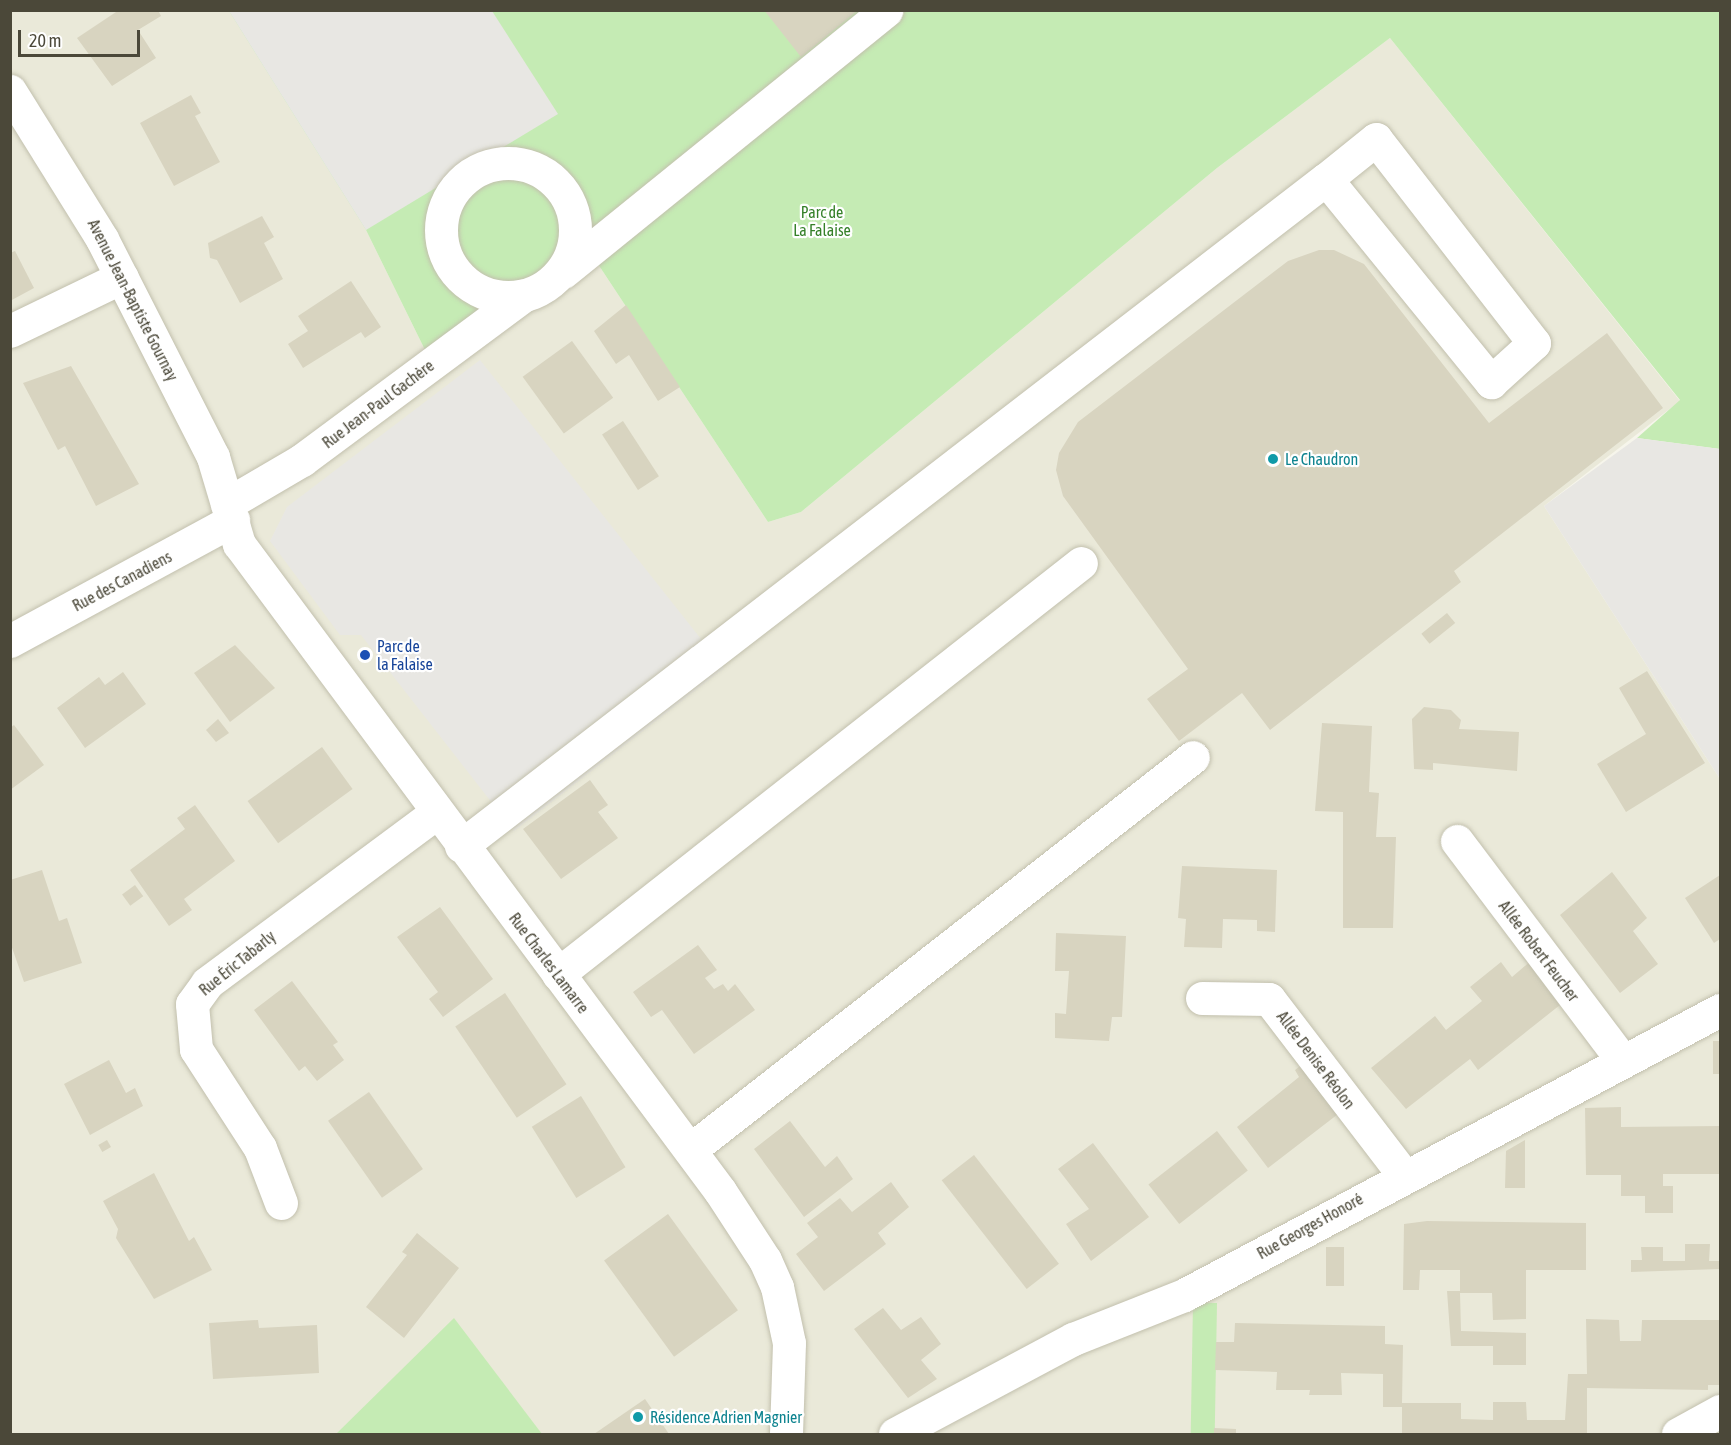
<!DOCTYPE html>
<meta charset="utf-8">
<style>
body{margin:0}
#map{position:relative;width:1731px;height:1445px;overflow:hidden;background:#f6f5eb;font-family:"Asap Condensed",sans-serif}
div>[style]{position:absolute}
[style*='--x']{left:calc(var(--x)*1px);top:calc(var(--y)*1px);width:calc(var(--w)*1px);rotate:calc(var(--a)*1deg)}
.residential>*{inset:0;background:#eae9d9}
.green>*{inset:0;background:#c5ebb4;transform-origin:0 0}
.parking>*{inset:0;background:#e8e7e3}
.building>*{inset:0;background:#d8d4c0;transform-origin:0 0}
.roads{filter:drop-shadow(0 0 2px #c2c0ad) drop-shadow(0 0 2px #c2c0ad)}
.minor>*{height:33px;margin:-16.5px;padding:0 16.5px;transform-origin:16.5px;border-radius:16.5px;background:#fff}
.minor>.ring{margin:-16.5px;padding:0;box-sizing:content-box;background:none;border:33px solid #fff;border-radius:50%}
.dots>*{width:16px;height:16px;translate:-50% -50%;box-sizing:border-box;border:3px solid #fff;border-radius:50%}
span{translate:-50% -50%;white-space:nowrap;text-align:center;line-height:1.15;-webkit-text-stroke:4.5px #fff;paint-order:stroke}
.park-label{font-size:16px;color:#358029}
.street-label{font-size:16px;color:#4b4839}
.culture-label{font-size:16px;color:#0d838f}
.left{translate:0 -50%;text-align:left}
.transit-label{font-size:16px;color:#164399}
.frame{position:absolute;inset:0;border:12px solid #4b4839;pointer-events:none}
.scale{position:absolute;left:18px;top:30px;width:122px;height:27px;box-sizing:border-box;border:3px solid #4b4839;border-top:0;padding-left:8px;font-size:18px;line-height:21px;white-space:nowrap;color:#4b4839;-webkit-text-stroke:4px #fff;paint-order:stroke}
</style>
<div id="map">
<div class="residential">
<i style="clip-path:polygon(10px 11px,229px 11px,366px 230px,425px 350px,594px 258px,768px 522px,801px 512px,1217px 168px,1390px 38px,1680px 401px,1544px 506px,1720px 779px,1720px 1434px,11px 1434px)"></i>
</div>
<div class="green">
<i style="clip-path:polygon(229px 11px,1720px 11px,1720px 449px,1637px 438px,1680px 400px,1390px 38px,1217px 168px,801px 512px,768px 522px,594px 258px,425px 350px,366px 230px)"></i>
<i style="left:1217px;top:1303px;width:131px;height:24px;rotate:91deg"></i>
<i style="clip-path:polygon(454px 1318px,542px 1434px,336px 1434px)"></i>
</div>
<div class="parking">
<i style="clip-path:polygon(229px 11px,492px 11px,558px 114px,366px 230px)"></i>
<i style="clip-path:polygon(480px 360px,724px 668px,514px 831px,361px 635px,340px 635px,270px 541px,287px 507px)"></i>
<i style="clip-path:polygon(1637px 438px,1720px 449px,1720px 779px,1544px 506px)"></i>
</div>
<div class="building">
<i style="clip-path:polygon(119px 10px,158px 10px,161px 16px,138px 30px,156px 58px,112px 86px,77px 38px)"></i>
<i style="clip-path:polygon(764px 10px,858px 10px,801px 57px)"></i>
<i style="clip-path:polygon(191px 95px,201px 113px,195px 116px,220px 162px,174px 186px,140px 123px)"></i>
<i style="clip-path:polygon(262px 216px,274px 237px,264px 243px,283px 279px,240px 303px,217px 260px,210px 258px,208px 243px)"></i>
<i style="clip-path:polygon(1319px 250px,1334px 250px,1364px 264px,1489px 423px,1607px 333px,1663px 408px,1454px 571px,1461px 582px,1270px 730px,1242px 693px,1179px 741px,1147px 699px,1188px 669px,1063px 496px,1056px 470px,1059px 453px,1078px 422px,1288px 261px)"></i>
<i style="clip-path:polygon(15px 251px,34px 288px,10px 301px,10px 253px)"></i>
<i style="clip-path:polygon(351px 281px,381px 327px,365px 338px,361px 332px,303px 368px,288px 344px,308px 331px,298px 316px)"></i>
<i style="clip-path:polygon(626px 305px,680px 387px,658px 401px,629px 355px,616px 364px,594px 331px)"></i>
<i style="left:572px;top:341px;width:70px;height:61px;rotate:54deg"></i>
<i style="clip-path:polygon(71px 366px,139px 484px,96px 506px,65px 446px,58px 450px,23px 383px)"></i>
<i style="left:623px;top:421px;width:66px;height:25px;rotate:57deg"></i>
<i style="left:1447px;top:613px;width:13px;height:33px;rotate:51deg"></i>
<i style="clip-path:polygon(235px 645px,275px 688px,230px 722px,194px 673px)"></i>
<i style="clip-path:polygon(1647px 671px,1705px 763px,1626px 812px,1597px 764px,1646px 734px,1619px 688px)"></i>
<i style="clip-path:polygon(123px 672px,146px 704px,85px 748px,57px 708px,99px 677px,105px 685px)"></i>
<i style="clip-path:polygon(1424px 707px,1451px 710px,1461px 720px,1459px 729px,1519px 732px,1517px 771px,1433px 763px,1433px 770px,1414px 769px,1412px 719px)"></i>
<i style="clip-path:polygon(218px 719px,229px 733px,216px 742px,206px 730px)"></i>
<i style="clip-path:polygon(1322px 723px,1372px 726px,1369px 792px,1379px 793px,1376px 837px,1396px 837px,1393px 928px,1343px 928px,1343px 812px,1315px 811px)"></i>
<i style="clip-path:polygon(14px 725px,44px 765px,10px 790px,10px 728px)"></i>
<i style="left:322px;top:747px;width:52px;height:92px;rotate:54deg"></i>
<i style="clip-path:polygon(590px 780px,608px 805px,598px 812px,618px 838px,561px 879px,523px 829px)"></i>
<i style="clip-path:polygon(195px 805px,235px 861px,184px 899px,192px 910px,169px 926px,130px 870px,185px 829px,177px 818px)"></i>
<i style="clip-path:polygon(1182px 866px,1277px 870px,1275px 932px,1257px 931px,1257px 920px,1223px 919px,1222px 948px,1184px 947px,1186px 919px,1178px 918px)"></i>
<i style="clip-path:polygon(42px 870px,59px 921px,67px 918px,82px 963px,24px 982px,10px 942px,10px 880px)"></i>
<i style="clip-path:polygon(1612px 872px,1647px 918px,1633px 931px,1658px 964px,1620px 993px,1560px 915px)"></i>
<i style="clip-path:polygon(1720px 875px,1720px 939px,1714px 943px,1685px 898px)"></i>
<i style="left:135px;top:885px;width:14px;height:16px;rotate:54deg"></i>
<i style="clip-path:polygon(440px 907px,493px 979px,443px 1017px,429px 999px,438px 992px,397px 937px)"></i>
<i style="clip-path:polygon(1056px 933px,1126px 936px,1122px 1017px,1112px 1017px,1109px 1041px,1055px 1038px,1055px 1013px,1066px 1014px,1069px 971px,1055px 971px)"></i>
<i style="clip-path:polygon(698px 945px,717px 970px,705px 978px,714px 989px,723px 984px,728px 991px,735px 984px,755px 1010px,694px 1054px,662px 1010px,651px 1017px,633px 992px)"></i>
<i style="clip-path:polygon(1532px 960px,1565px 1001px,1478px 1070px,1470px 1059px,1406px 1109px,1371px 1068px,1435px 1016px,1446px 1030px,1482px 1001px,1470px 987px,1501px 962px,1512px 977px)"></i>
<i style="clip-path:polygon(292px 981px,338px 1042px,333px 1045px,344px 1060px,317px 1081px,305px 1066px,299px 1071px,254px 1010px)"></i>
<i style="left:505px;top:993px;width:110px;height:60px;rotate:56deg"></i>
<i style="left:1713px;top:1041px;width:7px;height:33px"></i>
<i style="clip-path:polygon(109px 1060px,126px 1093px,135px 1088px,143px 1106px,90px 1135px,64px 1084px)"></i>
<i style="clip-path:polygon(1304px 1063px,1342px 1111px,1268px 1168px,1237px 1127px,1299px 1077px,1295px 1070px)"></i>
<i style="left:369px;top:1092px;width:94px;height:50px;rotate:55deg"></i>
<i style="left:581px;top:1096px;width:84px;height:58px;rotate:58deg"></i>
<i style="clip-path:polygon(1621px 1107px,1621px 1127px,1720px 1126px,1720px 1174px,1663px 1174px,1663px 1186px,1673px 1186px,1673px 1213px,1645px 1213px,1645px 1196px,1621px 1196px,1621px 1175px,1586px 1175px,1585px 1108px)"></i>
<i style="clip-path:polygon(790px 1121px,825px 1167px,837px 1156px,853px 1179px,804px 1217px,754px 1149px)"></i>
<i style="left:1217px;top:1131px;width:50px;height:87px;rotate:52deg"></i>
<i style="left:107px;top:1140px;width:8px;height:10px;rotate:60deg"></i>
<i style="clip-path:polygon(1525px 1140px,1525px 1188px,1505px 1188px,1506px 1151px)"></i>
<i style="clip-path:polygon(1093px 1143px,1149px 1217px,1091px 1261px,1066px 1224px,1089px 1209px,1058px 1169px)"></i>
<i style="left:974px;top:1155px;width:138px;height:41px;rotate:52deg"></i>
<i style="clip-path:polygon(154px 1173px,189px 1241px,194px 1237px,212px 1270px,154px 1299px,116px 1238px,118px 1229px,103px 1201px)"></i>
<i style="clip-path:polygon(891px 1182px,909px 1207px,878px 1233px,886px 1244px,824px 1291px,796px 1254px,818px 1237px,807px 1223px,840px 1198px,852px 1212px)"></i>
<i style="left:668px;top:1214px;width:119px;height:79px;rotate:54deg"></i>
<i style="clip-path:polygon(1427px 1221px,1586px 1223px,1586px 1270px,1526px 1270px,1526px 1319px,1493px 1320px,1492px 1293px,1460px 1293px,1461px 1331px,1526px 1333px,1526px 1365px,1493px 1365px,1493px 1346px,1451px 1346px,1447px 1291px,1460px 1291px,1460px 1270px,1420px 1270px,1419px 1290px,1403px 1290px,1404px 1224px)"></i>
<i style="clip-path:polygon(417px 1233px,459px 1268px,404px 1338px,366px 1307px,407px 1255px,402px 1252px)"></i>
<i style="clip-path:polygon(1685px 1244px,1710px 1244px,1709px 1261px,1720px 1261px,1720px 1269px,1631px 1272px,1631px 1260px,1642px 1260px,1641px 1247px,1663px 1247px,1663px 1261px,1685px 1261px)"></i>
<i style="left:1326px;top:1247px;width:18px;height:39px"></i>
<i style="clip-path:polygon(883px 1308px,901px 1330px,921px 1317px,941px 1344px,921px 1360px,937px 1379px,908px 1398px,854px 1329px)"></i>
<i style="clip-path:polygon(1586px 1319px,1619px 1320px,1620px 1341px,1641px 1341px,1642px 1320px,1720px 1320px,1720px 1385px,1708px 1385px,1708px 1390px,1587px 1388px,1587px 1434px,1402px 1434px,1402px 1407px,1383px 1407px,1383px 1374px,1341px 1373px,1342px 1395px,1309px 1395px,1310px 1390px,1276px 1390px,1277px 1372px,1215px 1370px,1216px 1342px,1234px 1342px,1235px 1323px,1385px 1326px,1385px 1344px,1403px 1345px,1402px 1403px,1461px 1403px,1461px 1419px,1493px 1420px,1493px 1402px,1526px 1402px,1527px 1420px,1565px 1420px,1568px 1374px,1587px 1374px)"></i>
<i style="clip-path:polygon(258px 1320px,259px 1328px,317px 1325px,319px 1373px,213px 1379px,209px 1323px)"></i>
<i style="clip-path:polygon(645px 1399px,669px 1434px,594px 1434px)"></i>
<i style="clip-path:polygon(1214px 1428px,1236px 1429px,1236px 1434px,1214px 1434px)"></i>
</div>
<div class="roads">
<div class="minor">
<i style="--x:10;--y:91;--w:174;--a:58.1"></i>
<i style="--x:102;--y:239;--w:245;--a:63"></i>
<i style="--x:213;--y:457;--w:91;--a:73.4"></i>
<i style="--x:239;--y:544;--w:806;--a:53.37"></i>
<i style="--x:720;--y:1191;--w:82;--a:56.9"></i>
<i style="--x:765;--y:1260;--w:30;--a:66"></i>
<i style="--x:777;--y:1287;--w:57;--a:77.9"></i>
<i style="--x:789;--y:1343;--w:91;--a:91.9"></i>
<i class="ring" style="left:441px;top:163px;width:101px;height:101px"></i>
<i style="--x:563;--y:272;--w:416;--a:-39"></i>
<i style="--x:10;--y:331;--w:124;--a:-25.7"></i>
<i style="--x:227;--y:504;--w:87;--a:-30.4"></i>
<i style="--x:302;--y:460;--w:275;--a:-36.6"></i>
<i style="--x:10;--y:641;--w:254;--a:-28.5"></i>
<i style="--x:1457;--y:841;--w:274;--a:53"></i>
<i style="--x:461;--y:846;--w:1092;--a:-37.64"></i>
<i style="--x:1326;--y:179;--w:262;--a:50.9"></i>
<i style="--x:1491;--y:382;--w:58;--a:-42.2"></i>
<i style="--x:1534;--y:343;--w:258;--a:-127.8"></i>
<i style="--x:1376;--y:139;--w:64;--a:141.3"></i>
<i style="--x:558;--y:974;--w:665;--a:-38.16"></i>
<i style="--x:1202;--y:998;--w:67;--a:0.9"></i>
<i style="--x:1269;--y:999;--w:220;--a:52.6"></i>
<i style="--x:690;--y:1150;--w:638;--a:-38"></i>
<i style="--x:281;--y:1203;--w:59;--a:-110.9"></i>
<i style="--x:260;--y:1148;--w:118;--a:-122.9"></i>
<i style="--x:196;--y:1049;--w:45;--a:-95.1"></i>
<i style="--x:192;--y:1004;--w:26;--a:-54"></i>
<i style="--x:207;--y:983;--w:285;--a:-36.6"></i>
<i style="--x:895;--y:1434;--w:202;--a:-28.1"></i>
<i style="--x:1073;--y:1339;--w:119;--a:-21.6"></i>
<i style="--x:1184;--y:1295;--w:607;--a:-28"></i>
<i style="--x:1678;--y:1434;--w:48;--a:-28.7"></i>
</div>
</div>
<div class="dots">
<i style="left:1273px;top:459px;background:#0f9aa8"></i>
<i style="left:365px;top:655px;background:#1a4fb4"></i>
<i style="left:638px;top:1417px;background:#0f9aa8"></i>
</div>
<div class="park-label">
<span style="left:822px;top:221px">Parc de<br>La Falaise</span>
</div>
<div class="street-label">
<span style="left:133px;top:300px;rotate:63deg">Avenue Jean-Baptiste Gournay</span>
<span style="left:378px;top:404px;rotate:-37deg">Rue Jean-Paul Gachère</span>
<span style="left:122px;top:581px;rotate:-28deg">Rue des Canadiens</span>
<span style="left:1539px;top:951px;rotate:53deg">Allée Robert Feucher</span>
<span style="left:237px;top:963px;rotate:-39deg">Rue Éric Tabarly</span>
<span style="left:549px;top:963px;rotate:53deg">Rue Charles Lamarre</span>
<span style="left:1316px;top:1060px;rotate:53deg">Allée Denise Réolon</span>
<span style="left:1310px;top:1226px;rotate:-29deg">Rue Georges Honoré</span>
</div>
<div class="culture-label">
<span class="left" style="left:1285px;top:459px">Le Chaudron</span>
<span class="left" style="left:650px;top:1417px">Résidence Adrien Magnier</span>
</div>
<div class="transit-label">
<span class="left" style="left:377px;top:655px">Parc de<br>la Falaise</span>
</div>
<div class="frame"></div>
<div class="scale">20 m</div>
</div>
